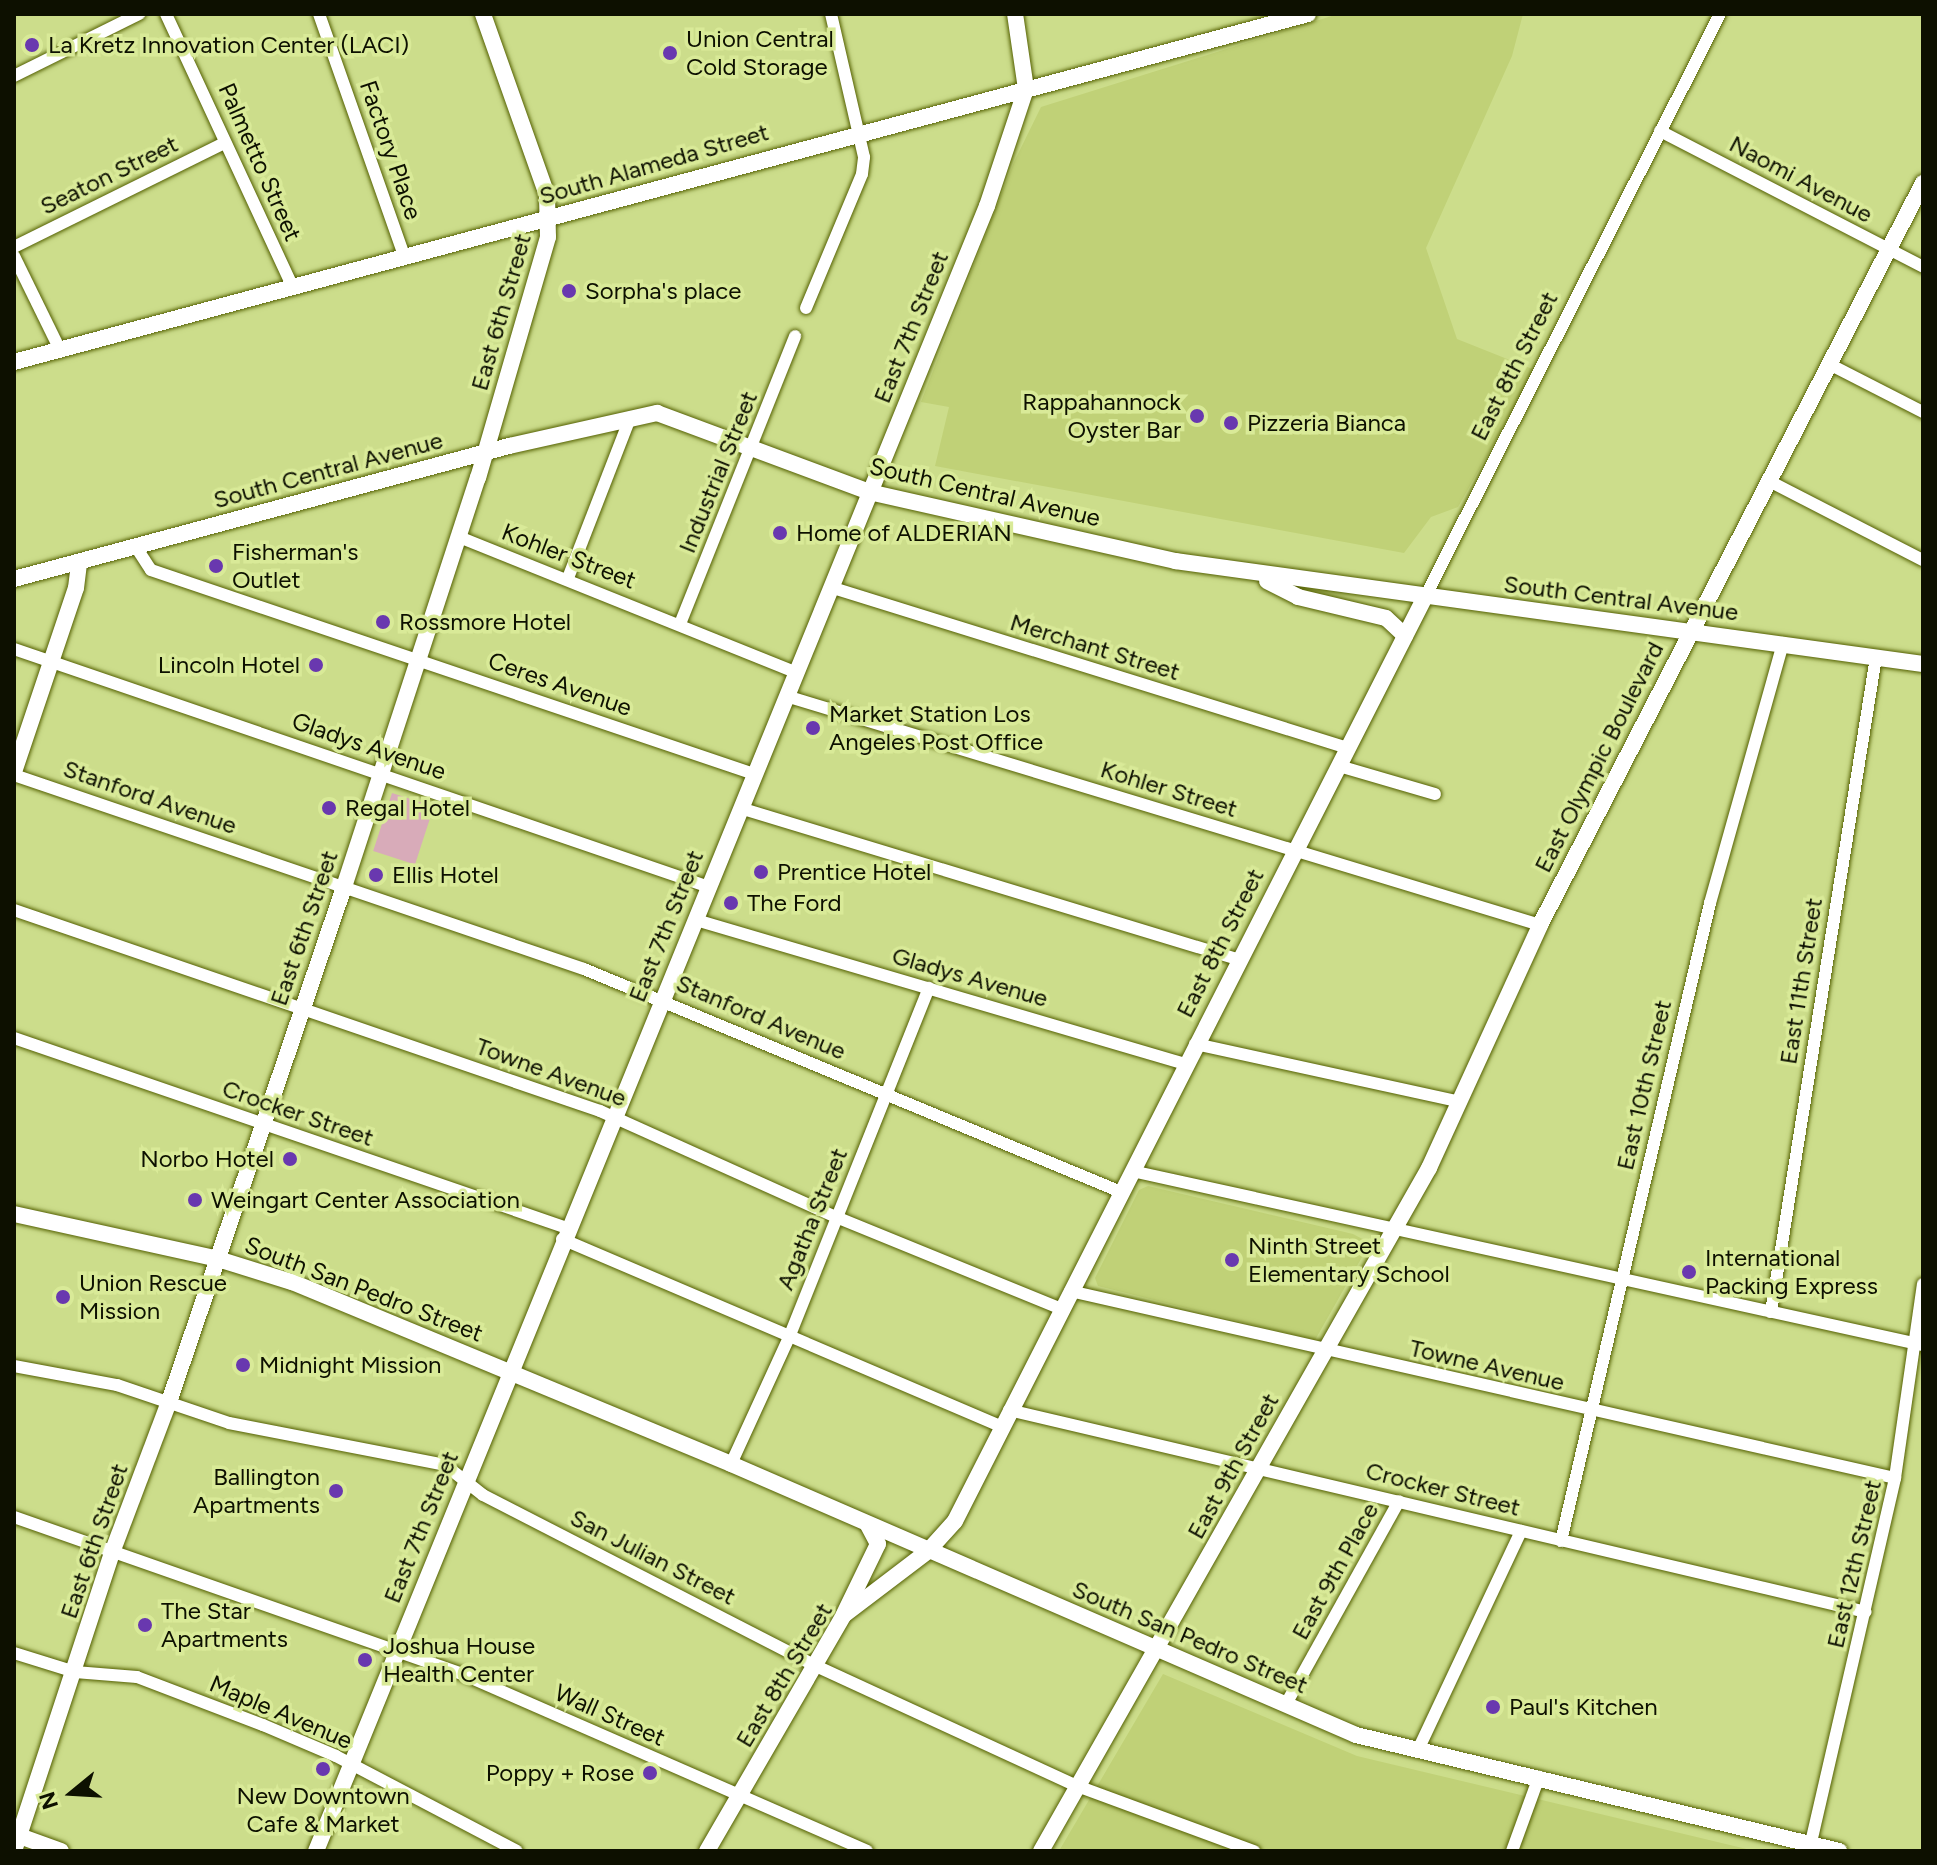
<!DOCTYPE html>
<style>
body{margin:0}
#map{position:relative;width:1937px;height:1865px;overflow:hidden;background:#ccdd8b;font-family:Figtree,sans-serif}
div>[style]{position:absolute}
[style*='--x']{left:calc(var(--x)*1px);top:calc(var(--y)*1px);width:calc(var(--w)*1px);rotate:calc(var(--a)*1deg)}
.built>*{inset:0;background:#c0d177}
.green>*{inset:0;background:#d8abb9;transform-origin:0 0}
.roads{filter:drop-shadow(0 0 2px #546001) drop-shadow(0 0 2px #546001)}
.minor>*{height:12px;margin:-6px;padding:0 6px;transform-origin:6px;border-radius:6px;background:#fff}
.major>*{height:16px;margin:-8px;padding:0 8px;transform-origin:8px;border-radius:8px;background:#fff}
.dots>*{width:22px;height:22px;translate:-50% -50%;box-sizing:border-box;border:4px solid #d9ea98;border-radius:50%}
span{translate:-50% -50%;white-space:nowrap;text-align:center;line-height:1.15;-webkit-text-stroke:7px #d9ea98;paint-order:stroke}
.poi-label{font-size:24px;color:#0d1000}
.left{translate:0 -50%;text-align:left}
.right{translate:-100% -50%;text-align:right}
.street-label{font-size:24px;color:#0d1000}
.frame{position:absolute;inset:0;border:16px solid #0d1000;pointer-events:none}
.north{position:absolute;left:32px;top:1753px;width:80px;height:80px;-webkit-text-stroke:6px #d9ea98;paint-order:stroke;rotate:252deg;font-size:22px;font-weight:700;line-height:32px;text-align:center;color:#0d1000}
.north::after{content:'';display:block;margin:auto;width:28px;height:36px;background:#0d1000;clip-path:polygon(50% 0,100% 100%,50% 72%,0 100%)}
</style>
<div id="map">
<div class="built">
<i style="clip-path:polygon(1338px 14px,1523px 14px,1512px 56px,1426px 248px,1457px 339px,1535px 370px,1458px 507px,1431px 517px,1404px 553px,935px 466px,949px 407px,921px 402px,1014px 162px,1041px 107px)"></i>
<i style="clip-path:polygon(1148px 1186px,1353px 1234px,1370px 1243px,1315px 1340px,1098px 1286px,1095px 1278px,1139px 1190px)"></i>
<i style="clip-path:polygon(1163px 1674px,1357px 1756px,1755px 1851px,1059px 1851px)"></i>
</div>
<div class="green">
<i style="left:392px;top:793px;width:44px;height:61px;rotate:18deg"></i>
</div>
<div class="roads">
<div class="minor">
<i style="--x:166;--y:14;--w:300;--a:65.1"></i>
<i style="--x:319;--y:14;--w:256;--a:70.6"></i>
<i style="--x:14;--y:76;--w:140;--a:-26.4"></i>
<i style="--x:1660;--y:131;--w:296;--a:27.3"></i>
<i style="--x:14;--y:247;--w:234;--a:-26.3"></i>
<i style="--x:14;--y:256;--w:105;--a:63.9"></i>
<i style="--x:806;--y:308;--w:145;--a:-67.3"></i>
<i style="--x:862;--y:174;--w:17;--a:-83"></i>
<i style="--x:864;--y:157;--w:147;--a:-103"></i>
<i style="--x:1829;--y:364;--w:106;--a:27.1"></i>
<i style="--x:1769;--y:481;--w:173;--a:27.2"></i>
<i style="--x:459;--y:537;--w:362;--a:21.9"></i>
<i style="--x:136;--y:547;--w:27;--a:57"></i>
<i style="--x:151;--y:570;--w:637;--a:18.69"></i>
<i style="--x:568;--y:578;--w:172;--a:-68.8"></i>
<i style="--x:830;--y:587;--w:542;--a:17.27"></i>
<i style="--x:1425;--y:597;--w:653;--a:-63.16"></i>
<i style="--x:680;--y:624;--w:310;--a:-68.2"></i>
<i style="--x:14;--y:649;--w:735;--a:18.9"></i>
<i style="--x:786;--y:696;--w:788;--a:16.89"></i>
<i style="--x:1339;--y:766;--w:100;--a:16.3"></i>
<i style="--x:14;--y:775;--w:602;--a:18.8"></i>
<i style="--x:584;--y:969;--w:581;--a:22.55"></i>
<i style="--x:740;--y:808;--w:519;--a:16.9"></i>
<i style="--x:14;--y:910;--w:620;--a:18.93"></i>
<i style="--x:600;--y:1111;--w:259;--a:24.2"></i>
<i style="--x:836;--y:1217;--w:243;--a:22.2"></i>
<i style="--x:696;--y:920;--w:510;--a:16.41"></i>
<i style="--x:14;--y:1038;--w:585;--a:18.96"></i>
<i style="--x:1195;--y:1044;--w:271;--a:12.3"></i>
<i style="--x:1132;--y:1171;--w:810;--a:12.41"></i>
<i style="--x:562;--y:1239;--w:477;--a:23.1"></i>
<i style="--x:1070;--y:1291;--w:846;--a:12.77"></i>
<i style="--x:1771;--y:1312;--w:663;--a:-80.89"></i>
<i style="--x:14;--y:1366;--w:105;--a:10.5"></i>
<i style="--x:117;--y:1385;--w:118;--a:18.7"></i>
<i style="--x:229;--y:1423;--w:220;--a:11"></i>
<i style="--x:445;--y:1465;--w:48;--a:38.3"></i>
<i style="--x:483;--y:1495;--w:374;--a:27.2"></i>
<i style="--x:816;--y:1666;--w:287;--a:24.7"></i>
<i style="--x:1077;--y:1786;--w:189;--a:20.2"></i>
<i style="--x:1009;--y:1410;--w:880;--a:13.26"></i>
<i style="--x:731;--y:1464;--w:142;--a:-65.4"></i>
<i style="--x:790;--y:1335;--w:374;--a:-68.2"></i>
<i style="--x:14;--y:1517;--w:475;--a:19.3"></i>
<i style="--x:462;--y:1674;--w:442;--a:23.6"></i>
<i style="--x:1561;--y:1541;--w:655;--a:-76.85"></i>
<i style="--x:1710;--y:903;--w:270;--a:-74.3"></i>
<i style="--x:14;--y:1653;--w:64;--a:17.3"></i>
<i style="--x:75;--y:1672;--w:62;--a:4.6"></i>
<i style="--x:137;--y:1677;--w:135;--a:20.9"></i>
<i style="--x:263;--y:1725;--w:79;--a:23"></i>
<i style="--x:336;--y:1756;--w:204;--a:27.7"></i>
<i style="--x:1286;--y:1704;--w:232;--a:-60.9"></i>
<i style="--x:1418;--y:1750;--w:242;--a:-64.8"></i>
<i style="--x:1512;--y:1851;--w:79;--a:-70"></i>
<i style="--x:1809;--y:1851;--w:383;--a:-77"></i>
<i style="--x:1895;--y:1478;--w:196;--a:-81.8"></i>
</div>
<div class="major">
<i style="--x:14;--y:362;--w:1340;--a:-15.05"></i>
<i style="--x:14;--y:579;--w:513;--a:-15.04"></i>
<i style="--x:509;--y:446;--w:152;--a:-12.6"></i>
<i style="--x:657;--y:413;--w:226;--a:20.4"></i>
<i style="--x:869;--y:492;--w:314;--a:12.7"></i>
<i style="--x:1175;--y:561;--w:755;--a:7.84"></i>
<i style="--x:1267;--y:581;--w:35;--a:27"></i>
<i style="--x:1298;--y:597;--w:90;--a:13.4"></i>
<i style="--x:1386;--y:618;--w:26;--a:43"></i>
<i style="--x:14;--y:772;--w:194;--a:-71.4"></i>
<i style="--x:76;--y:588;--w:26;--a:-83"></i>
<i style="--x:14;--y:1214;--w:209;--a:12.4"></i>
<i style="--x:218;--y:1259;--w:77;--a:17.3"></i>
<i style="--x:292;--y:1282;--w:475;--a:22.5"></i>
<i style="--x:731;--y:1464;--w:681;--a:23.44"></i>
<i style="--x:1356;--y:1735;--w:497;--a:13.5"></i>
<i style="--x:844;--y:1614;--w:78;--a:-64.1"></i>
<i style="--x:878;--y:1544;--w:21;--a:-118"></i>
<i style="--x:14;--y:1834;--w:50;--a:19.9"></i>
<i style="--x:14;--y:1851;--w:317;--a:-71.8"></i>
<i style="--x:113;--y:1550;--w:158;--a:-69.3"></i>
<i style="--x:169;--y:1402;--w:541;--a:-71.23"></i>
<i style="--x:343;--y:890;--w:434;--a:-71.9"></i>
<i style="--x:478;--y:478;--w:251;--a:-73.8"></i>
<i style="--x:548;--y:237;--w:42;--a:-91.4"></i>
<i style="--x:547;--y:195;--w:192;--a:-109.5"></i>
<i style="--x:316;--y:1851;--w:1777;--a:-67.81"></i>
<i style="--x:987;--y:206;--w:123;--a:-71.6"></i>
<i style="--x:1026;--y:89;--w:76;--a:-98.3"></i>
<i style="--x:707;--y:1851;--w:273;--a:-59.9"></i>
<i style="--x:844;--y:1615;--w:106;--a:-37.3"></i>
<i style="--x:928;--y:1551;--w:40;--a:-48"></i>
<i style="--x:955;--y:1521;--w:1037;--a:-63.04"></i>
<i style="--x:1041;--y:1851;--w:786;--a:-60.4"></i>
<i style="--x:1429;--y:1168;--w:267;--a:-65.4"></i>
<i style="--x:1540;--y:925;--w:835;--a:-62.7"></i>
</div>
</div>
<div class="dots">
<i style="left:32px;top:45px;background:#6938af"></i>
<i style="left:670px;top:53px;background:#6938af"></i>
<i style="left:569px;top:291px;background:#6938af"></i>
<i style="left:1197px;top:416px;background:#6938af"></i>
<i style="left:1231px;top:423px;background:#6938af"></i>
<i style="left:780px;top:533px;background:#6938af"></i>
<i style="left:216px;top:566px;background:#6938af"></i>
<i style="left:383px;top:622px;background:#6938af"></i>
<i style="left:316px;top:665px;background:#6938af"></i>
<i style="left:813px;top:728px;background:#6938af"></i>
<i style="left:329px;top:808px;background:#6938af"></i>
<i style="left:761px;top:872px;background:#6938af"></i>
<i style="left:376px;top:875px;background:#6938af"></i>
<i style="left:731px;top:903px;background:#6938af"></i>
<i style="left:290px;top:1159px;background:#6938af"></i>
<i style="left:195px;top:1200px;background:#6938af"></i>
<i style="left:1232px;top:1260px;background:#6938af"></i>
<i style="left:1689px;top:1272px;background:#6938af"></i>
<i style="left:63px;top:1297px;background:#6938af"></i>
<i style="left:243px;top:1365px;background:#6938af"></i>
<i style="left:336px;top:1491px;background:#6938af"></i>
<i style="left:145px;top:1625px;background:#6938af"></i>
<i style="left:365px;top:1660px;background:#6938af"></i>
<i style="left:1493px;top:1707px;background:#6938af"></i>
<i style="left:323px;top:1769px;background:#6938af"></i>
<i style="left:650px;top:1773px;background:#6938af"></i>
</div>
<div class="poi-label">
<span class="left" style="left:686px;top:53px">Union Central<br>Cold Storage</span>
<span class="left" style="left:48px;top:45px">La Kretz Innovation Center (LACI)</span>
<span class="left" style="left:585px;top:291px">Sorpha's place</span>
<span class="right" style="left:1181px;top:416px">Rappahannock<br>Oyster Bar</span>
<span class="left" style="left:1247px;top:423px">Pizzeria Bianca</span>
<span class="left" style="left:796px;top:533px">Home of ALDERIAN</span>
<span class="left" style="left:232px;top:566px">Fisherman's<br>Outlet</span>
<span class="left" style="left:399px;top:622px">Rossmore Hotel</span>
<span class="right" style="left:300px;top:665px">Lincoln Hotel</span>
<span class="left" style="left:829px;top:728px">Market Station Los<br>Angeles Post Office</span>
<span class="left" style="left:345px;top:808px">Regal Hotel</span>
<span class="left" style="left:777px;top:872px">Prentice Hotel</span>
<span class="left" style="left:392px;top:875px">Ellis Hotel</span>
<span class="left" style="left:747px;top:903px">The Ford</span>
<span class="right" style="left:274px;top:1159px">Norbo Hotel</span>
<span class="left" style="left:211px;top:1200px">Weingart Center Association</span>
<span class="left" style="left:1248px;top:1260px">Ninth Street<br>Elementary School</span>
<span class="left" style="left:1705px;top:1272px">International<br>Packing Express</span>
<span class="left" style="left:79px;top:1297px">Union Rescue<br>Mission</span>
<span class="left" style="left:259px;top:1365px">Midnight Mission</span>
<span class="right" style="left:320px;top:1491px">Ballington<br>Apartments</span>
<span class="left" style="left:161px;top:1625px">The Star<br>Apartments</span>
<span class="left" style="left:383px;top:1660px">Joshua House<br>Health Center</span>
<span class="left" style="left:1509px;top:1707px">Paul's Kitchen</span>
<span class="right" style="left:634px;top:1773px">Poppy + Rose</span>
<span style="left:323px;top:1810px">New Downtown<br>Cafe &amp; Market</span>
</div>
<div class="street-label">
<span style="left:391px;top:150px;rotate:71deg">Factory Place</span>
<span style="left:260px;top:162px;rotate:66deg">Palmetto Street</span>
<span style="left:654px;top:164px;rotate:-16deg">South Alameda Street</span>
<span style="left:109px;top:175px;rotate:-26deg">Seaton Street</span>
<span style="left:1801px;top:179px;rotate:28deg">Naomi Avenue</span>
<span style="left:501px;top:312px;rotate:-74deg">East 6th Street</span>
<span style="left:911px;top:327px;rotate:-68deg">East 7th Street</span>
<span style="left:1514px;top:366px;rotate:-63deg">East 8th Street</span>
<span style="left:328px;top:470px;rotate:-15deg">South Central Avenue</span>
<span style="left:718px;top:472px;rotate:-68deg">Industrial Street</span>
<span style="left:985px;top:492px;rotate:13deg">South Central Avenue</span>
<span style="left:569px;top:556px;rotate:21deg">Kohler Street</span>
<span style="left:1621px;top:598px;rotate:7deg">South Central Avenue</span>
<span style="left:1095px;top:647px;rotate:17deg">Merchant Street</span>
<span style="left:560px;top:684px;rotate:19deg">Ceres Avenue</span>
<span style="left:369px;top:746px;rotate:19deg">Gladys Avenue</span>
<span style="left:1599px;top:757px;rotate:-63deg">East Olympic Boulevard</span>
<span style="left:1169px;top:789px;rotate:17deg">Kohler Street</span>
<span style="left:150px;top:797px;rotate:19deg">Stanford Avenue</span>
<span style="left:666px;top:926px;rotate:-68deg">East 7th Street</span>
<span style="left:304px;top:928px;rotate:-71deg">East 6th Street</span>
<span style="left:1220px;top:943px;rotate:-63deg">East 8th Street</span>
<span style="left:970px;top:977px;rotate:16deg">Gladys Avenue</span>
<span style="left:1801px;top:981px;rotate:-81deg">East 11th Street</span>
<span style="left:761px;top:1017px;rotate:23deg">Stanford Avenue</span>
<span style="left:551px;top:1072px;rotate:20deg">Towne Avenue</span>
<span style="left:1644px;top:1085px;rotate:-77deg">East 10th Street</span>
<span style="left:298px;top:1113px;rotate:19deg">Crocker Street</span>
<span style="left:812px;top:1219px;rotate:-68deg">Agatha Street</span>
<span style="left:364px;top:1289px;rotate:21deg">South San Pedro Street</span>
<span style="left:1487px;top:1365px;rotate:13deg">Towne Avenue</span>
<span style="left:1233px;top:1466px;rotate:-61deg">East 9th Street</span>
<span style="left:1443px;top:1489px;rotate:14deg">Crocker Street</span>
<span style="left:421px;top:1527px;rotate:-68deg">East 7th Street</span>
<span style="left:94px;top:1541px;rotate:-71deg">East 6th Street</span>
<span style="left:653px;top:1557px;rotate:27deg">San Julian Street</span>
<span style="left:1854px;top:1564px;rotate:-77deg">East 12th Street</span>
<span style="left:1335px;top:1571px;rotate:-61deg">East 9th Place</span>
<span style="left:1190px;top:1637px;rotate:23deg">South San Pedro Street</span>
<span style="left:784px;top:1675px;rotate:-59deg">East 8th Street</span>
<span style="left:281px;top:1712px;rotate:23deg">Maple Avenue</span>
<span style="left:610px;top:1715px;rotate:24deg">Wall Street</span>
</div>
<div class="frame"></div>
<div class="north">N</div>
</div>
